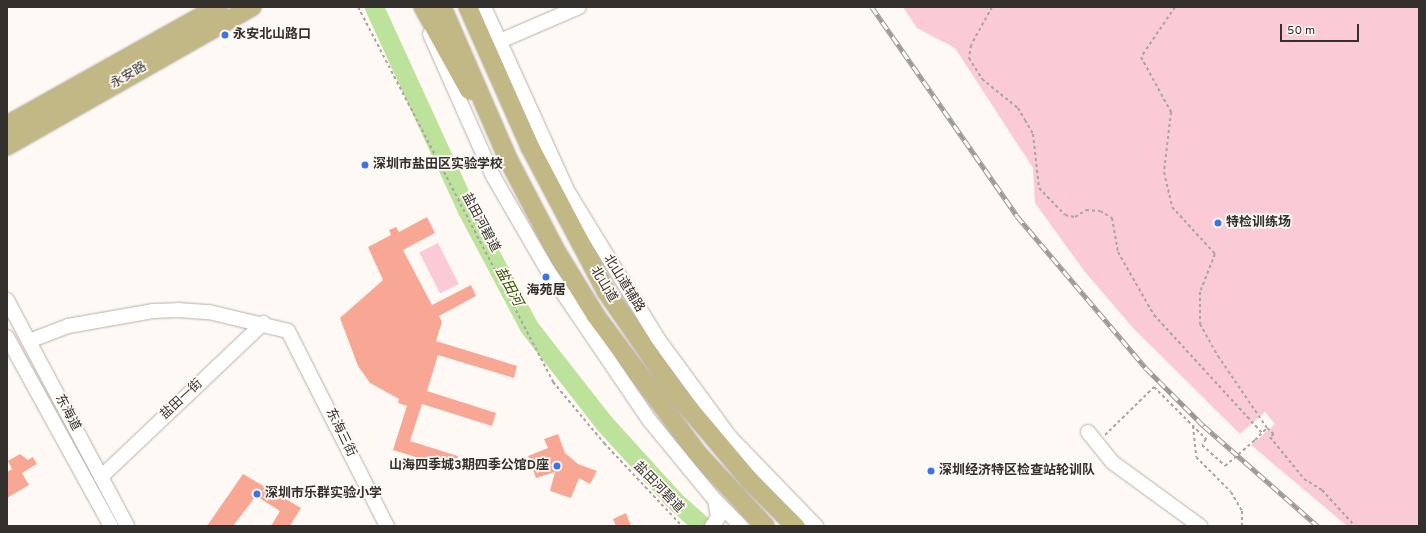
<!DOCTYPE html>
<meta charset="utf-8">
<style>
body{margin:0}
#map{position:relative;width:1426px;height:533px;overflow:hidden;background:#fef9f4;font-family:Overpass,"Noto Sans SC",sans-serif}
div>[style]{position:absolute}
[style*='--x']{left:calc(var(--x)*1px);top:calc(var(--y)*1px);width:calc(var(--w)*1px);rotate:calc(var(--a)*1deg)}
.green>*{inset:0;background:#facad7;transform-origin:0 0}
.river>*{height:19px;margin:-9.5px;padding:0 9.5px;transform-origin:9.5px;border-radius:9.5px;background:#bde29c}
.building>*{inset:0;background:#f9a795}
.path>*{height:2px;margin-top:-1px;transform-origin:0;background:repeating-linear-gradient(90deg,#a8a4a0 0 3px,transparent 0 6px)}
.roads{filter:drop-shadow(0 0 1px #b8b0a9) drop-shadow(0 0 1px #b8b0a9)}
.minor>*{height:14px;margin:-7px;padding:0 7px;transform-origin:7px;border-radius:7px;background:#fff}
.major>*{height:18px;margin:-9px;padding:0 9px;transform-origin:9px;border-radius:9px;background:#c2b886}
.rail>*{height:4.5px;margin-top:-2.25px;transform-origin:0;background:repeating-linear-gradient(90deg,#fef9f4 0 9px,#9c9894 0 18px);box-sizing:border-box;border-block:1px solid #9c9894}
.path-bridge>*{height:2px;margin-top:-1px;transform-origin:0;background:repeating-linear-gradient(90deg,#a8a4a0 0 3px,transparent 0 6px)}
.dots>*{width:11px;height:11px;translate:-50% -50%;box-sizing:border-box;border:2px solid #fef9f4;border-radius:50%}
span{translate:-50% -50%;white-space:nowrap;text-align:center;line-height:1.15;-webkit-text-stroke:3.5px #fef9f4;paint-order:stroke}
.poi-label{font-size:13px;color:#33302d;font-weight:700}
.left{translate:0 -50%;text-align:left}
.right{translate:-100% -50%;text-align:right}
.street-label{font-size:13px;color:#33302d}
.water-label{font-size:14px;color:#304f02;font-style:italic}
.frame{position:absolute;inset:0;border:8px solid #33302d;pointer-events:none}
.scale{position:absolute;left:1280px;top:24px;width:79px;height:18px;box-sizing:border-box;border:2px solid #33302d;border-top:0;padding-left:5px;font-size:12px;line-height:14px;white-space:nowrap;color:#33302d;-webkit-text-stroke:3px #fef9f4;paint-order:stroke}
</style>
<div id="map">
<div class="green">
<i style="clip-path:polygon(903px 7px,1419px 7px,1419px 526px,1347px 526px,1251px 445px,1275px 424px,1265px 412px,1240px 434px,1134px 329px,1085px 272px,1035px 203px,1033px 168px,955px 48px,917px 28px)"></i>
<i style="left:438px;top:243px;width:46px;height:21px;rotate:63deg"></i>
</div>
<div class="river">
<i style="--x:374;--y:7;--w:223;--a:65.4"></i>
<i style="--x:467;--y:210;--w:132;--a:62.1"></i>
<i style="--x:529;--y:327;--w:122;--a:52"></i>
<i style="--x:604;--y:423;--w:104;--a:47.7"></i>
<i style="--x:674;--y:500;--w:39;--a:42"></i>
</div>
<div class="building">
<i style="clip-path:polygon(427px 217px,435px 233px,403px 250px,432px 305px,471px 285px,476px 296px,439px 316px,442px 322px,436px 341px,517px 366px,514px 378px,438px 355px,427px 391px,496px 413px,492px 426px,422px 404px,410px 441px,458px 456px,454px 469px,393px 450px,407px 406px,398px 403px,399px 399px,370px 383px,358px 366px,340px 318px,383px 280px,368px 247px,391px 235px,389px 230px,396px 227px,399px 232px)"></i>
<i style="clip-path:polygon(558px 434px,565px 453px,578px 464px,597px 471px,590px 484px,579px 478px,571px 498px,550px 491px,555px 472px,536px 478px,528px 456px,548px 448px,544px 439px)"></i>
<i style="clip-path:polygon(20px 454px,28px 460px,33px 457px,37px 464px,22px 473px,29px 485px,7px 498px,7px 472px,12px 469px,8px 461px)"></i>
<i style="clip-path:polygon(243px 474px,301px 508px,290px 526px,271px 526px,280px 511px,256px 496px,233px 526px,207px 526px)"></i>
<i style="clip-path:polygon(626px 513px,631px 526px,616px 526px,613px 519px)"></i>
</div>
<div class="path">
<i style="--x:358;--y:7;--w:423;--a:62.5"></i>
<i style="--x:553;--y:382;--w:80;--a:50.1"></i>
<i style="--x:604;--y:443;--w:114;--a:46.8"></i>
<i style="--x:992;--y:7;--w:43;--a:118.9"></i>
<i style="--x:971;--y:45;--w:13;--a:99"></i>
<i style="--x:969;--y:58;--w:25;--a:58"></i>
<i style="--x:982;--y:79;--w:46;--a:38.9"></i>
<i style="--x:1018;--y:108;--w:14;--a:60"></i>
<i style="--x:1025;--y:120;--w:16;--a:60"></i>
<i style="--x:1033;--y:134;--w:54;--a:83.7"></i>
<i style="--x:1039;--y:188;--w:37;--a:46"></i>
<i style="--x:1065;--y:215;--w:10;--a:11"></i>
<i style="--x:1075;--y:217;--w:13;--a:-32"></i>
<i style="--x:1086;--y:210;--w:14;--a:4"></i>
<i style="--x:1100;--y:211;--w:14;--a:30"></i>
<i style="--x:1112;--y:218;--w:35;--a:80"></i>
<i style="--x:1118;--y:252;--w:73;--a:60.3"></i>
<i style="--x:1154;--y:315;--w:160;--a:47.5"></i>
<i style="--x:1175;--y:7;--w:60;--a:124.2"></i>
<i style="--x:1141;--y:57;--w:63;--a:61.4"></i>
<i style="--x:1171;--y:112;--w:60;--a:96.7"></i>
<i style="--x:1164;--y:172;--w:36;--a:77"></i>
<i style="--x:1172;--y:207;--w:64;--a:47.5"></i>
<i style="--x:1215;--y:254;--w:41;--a:111.5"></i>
<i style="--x:1200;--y:292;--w:32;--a:90"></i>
<i style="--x:1200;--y:324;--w:37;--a:61"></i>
<i style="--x:1218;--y:356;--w:87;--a:55.8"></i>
<i style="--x:1193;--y:426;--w:31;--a:84"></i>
<i style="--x:1196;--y:457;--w:49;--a:45"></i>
<i style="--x:1231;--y:492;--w:22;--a:60"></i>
<i style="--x:1242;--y:511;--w:15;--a:90"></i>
<i style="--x:1105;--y:435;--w:69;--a:-44.4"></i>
<i style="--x:1154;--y:387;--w:74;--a:45"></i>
<i style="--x:1206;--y:439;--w:7;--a:124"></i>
<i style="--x:1202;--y:445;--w:31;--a:42"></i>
<i style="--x:1255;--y:440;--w:17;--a:-45"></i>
<i style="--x:1267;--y:428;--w:9;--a:41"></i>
<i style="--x:1274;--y:434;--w:5;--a:143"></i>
<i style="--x:1270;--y:437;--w:54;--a:51"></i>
<i style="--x:1304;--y:479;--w:21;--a:31"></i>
<i style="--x:1322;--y:490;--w:49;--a:47.5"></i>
</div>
<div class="roads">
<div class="minor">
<i style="--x:484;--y:7;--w:203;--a:65.6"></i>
<i style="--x:568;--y:192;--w:172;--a:58.5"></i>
<i style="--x:658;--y:339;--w:122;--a:53.7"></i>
<i style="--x:730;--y:437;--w:124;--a:46"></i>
<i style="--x:430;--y:34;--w:155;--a:66.1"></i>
<i style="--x:493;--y:176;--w:110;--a:59.9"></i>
<i style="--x:548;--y:271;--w:181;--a:55.8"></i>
<i style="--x:650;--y:421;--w:102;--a:50.6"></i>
<i style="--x:715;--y:500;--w:37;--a:45"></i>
<i style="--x:500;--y:41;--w:86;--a:-23.3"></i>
<i style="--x:7;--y:300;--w:256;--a:62"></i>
<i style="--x:7;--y:337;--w:216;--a:61.2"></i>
<i style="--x:29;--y:341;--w:42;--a:-21"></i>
<i style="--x:68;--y:326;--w:86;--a:-10"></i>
<i style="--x:153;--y:311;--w:25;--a:-2"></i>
<i style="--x:178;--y:310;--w:31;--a:4"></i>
<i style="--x:209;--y:312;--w:81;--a:13.5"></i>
<i style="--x:288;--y:331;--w:219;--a:63.1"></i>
<i style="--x:1088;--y:432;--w:38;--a:51"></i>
<i style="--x:1112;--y:462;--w:109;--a:36"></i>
<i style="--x:101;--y:477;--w:224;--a:-43.5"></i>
<i style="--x:712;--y:526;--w:10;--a:-53"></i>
<i style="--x:718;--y:518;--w:18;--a:-99"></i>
</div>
<div class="major">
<i style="--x:423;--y:7;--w:95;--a:61"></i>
<i style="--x:442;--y:7;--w:168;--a:66.5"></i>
<i style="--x:509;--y:161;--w:102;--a:62.4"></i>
<i style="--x:556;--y:251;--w:76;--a:58.4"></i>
<i style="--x:596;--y:316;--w:173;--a:53.5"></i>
<i style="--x:699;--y:455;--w:97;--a:47.1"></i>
<i style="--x:468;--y:7;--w:153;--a:66.1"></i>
<i style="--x:530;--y:147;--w:163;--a:62.2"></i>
<i style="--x:606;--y:291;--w:124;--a:55.5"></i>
<i style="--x:676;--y:393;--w:115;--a:49.9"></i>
<i style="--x:750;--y:481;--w:64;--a:45"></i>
<i style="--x:7;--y:125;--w:242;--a:-29.2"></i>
<i style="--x:7;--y:146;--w:282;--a:-29.6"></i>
</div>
</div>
<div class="rail">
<i style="--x:872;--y:7;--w:254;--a:55.2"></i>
<i style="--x:1017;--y:216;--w:199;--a:49.7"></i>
<i style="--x:1146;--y:368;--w:82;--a:45"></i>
<i style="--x:1204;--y:426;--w:152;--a:41.3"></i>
</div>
<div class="path-bridge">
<i style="--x:1225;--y:466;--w:40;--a:-41"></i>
</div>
<div class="dots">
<i style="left:225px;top:35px;background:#3d74e4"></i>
<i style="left:365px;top:165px;background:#3d74e4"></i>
<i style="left:1218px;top:223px;background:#3d74e4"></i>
<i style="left:546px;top:277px;background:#3d74e4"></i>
<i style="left:557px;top:466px;background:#3d74e4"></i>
<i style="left:931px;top:471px;background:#3d74e4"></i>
<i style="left:257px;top:494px;background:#3d74e4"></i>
</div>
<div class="poi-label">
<span class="left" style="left:233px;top:35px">永安北山路口</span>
<span class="left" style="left:373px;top:165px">深圳市盐田区实验学校</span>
<span class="left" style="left:1226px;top:223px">特检训练场</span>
<span style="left:546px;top:291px">海苑居</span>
<span class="right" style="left:549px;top:466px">山海四季城3期·四季公馆D座</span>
<span class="left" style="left:939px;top:471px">深圳经济特区检查站轮训队</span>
<span class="left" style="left:265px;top:494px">深圳市乐群实验小学</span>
</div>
<div class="street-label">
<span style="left:129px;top:76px;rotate:-30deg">永安路</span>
<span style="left:480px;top:223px;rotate:62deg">盐田河碧道</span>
<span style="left:623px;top:284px;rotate:58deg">北山道辅路</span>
<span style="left:603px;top:285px;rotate:59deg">北山道</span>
<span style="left:182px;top:400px;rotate:-43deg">盐田一街</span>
<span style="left:67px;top:413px;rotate:62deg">东海道</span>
<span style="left:340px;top:433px;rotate:64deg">东海三街</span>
<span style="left:658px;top:488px;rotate:46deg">盐田河碧道</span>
</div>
<div class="water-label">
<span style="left:508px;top:287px;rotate:62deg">盐田河</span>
</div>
<div class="frame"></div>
<div class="scale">50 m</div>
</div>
